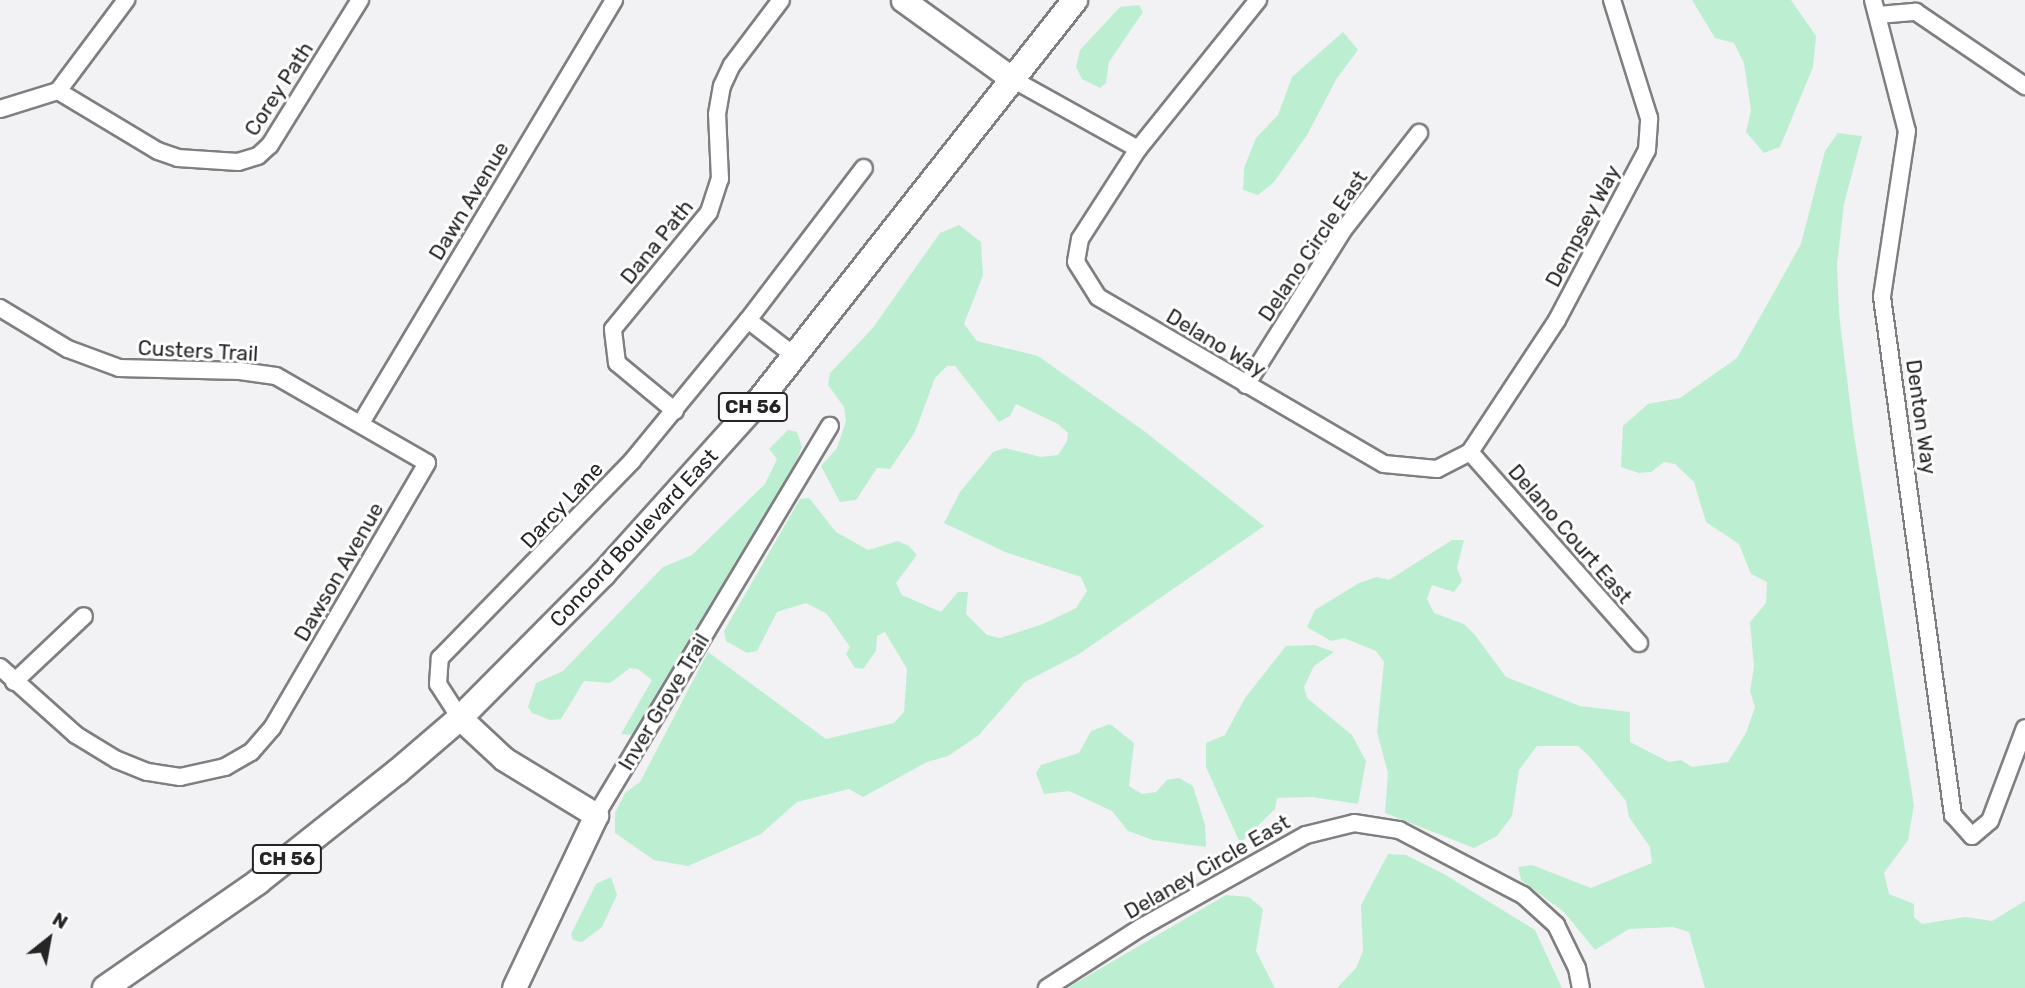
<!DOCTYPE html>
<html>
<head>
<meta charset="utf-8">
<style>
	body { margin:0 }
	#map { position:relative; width:2025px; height:988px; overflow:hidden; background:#f2f1f4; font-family:Rubik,sans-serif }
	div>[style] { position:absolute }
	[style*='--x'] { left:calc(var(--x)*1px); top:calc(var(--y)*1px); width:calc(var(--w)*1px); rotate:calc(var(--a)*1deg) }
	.green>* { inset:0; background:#bcefd2 }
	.roads { filter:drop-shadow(2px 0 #7f7e81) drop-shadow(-2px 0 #7f7e81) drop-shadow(0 2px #7f7e81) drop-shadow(0 -2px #7f7e81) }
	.street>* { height:16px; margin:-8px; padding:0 8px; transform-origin:8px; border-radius:8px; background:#fff }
	.secondary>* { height:23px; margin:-11.5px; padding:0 11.5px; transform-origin:11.5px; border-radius:11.5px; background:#fff }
	.primary>* { height:24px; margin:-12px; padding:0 12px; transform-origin:12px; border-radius:12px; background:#fff }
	span { translate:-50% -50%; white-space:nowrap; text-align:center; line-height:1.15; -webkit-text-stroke:6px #fff; paint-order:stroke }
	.shield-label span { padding:2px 5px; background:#fff; border:2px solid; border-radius:5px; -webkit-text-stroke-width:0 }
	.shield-label { font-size:19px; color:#252526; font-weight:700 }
	.street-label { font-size:21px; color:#252526 }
	.north { position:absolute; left:14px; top:904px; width:70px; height:70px; -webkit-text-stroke:5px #fff; paint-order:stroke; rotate:31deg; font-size:19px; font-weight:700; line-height:28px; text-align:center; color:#252526 }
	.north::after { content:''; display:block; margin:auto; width:24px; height:32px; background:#252526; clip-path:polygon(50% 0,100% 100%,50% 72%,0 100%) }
</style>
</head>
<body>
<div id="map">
	<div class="green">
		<div style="clip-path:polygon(1692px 0,1791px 0,1816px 36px,1813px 67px,1780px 147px,1764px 153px,1746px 132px,1751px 110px,1744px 63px,1734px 43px,1715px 38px)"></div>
		<div style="clip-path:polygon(1139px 5px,1143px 12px,1109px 62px,1106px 83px,1100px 88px,1082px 79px,1076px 67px,1080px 50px,1120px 7px)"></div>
		<div style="clip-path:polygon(1343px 32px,1358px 50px,1337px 78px,1307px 135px,1274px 182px,1258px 195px,1243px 190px,1244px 168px,1256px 138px,1278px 115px,1292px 77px)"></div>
		<div style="clip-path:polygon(1838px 133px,1862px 136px,1844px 204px,1837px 264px,1839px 314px,1854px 435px,1914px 805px,1908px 840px,1884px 873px,1889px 894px,1914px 904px,1914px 917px,1922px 924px,1965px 917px,1992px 921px,2025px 901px,2025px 988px,1705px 988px,1689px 932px,1673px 927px,1629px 929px,1595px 950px,1564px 912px,1521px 880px,1518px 867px,1532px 865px,1591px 888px,1652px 863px,1650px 847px,1629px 817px,1626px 801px,1590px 757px,1578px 746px,1537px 746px,1519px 770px,1512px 816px,1497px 836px,1474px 848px,1385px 813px,1388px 773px,1377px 732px,1384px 662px,1376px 651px,1344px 638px,1331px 641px,1307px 627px,1315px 610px,1359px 583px,1377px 577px,1389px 580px,1452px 540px,1464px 540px,1457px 568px,1462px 581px,1454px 592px,1432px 585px,1427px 599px,1434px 613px,1464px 624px,1475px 635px,1506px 677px,1580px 706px,1630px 712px,1630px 742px,1669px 762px,1681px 760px,1692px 767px,1728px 762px,1746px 733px,1755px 707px,1750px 691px,1754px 667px,1750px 622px,1766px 603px,1767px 582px,1751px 574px,1739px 544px,1706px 522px,1694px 482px,1675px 464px,1664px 462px,1651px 472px,1639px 473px,1621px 467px,1623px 426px,1648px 404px,1680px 398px,1737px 358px,1801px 244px,1825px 151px)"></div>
		<div style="clip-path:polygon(959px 225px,981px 242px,983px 275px,964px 324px,977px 341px,1038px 356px,1144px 431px,1264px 526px,1079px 654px,1025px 682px,979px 735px,948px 756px,927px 762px,863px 797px,849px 789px,797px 802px,761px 834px,688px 866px,654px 860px,615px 833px,615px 813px,625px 793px,640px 782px,708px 652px,826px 739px,894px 723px,904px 712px,907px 669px,885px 632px,877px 636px,876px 651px,863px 669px,855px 668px,846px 654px,850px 647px,827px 614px,806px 603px,777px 612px,757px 651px,747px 653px,726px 641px,724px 631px,800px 499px,809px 498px,836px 532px,868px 550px,898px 541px,909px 546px,917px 555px,896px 583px,902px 595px,941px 612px,958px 592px,968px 592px,966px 614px,987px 635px,1000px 638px,1043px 624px,1076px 608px,1087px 591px,1081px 577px,1005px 552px,944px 523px,960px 492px,993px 452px,1005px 448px,1041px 457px,1058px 455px,1067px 441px,1068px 433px,1058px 424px,1016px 404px,1010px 416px,999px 422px,955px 366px,947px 366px,935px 378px,915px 432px,890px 469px,877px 468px,856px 500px,840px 502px,821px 466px,837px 448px,846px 421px,844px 407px,828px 385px,830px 373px,872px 329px,940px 233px)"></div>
		<div style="clip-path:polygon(788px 430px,797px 432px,802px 447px,788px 480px,634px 735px,621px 734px,652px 680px,638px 669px,630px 668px,610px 683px,584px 681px,561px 719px,550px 720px,532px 713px,528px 707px,536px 683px,563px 671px,663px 567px,692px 555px,765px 484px,777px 459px,769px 449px)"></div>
		<div style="clip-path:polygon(1286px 646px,1315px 645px,1334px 652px,1314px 666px,1304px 687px,1307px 698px,1352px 735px,1366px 761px,1358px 804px,1312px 797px,1277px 798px,1275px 809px,1240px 843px,1206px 767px,1206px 743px,1225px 735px,1245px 698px)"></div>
		<div style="clip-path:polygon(1110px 724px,1134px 743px,1129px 786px,1142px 794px,1156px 792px,1167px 780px,1179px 778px,1193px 786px,1205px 825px,1206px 847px,1153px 840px,1128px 831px,1112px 811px,1069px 791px,1044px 794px,1036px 773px,1041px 765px,1079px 753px,1091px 731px)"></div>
		<div style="clip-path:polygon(1388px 854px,1406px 855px,1444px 874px,1535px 930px,1562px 988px,1337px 988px,1356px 968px,1363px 951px,1361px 905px)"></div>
		<div style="clip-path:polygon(611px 877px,617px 895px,602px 927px,582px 942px,573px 940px,571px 934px,596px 884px)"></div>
		<div style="clip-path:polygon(1226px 895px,1249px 897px,1263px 909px,1256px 951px,1275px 988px,1067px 988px)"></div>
	</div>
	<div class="roads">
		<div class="street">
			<div style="--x:1258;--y:0;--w:191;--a:128.8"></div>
			<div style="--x:1138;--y:149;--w:107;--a:122.8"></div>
			<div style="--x:1080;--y:239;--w:23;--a:100"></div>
			<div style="--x:1076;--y:262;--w:41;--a:57.8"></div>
			<div style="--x:1098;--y:297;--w:331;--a:30.3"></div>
			<div style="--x:1384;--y:464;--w:53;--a:5.4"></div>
			<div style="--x:1437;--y:469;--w:37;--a:-27"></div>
			<div style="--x:1873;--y:0;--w:135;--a:75.5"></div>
			<div style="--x:1907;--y:131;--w:168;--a:98.6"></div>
			<div style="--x:1882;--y:297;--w:523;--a:82.2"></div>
			<div style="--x:1953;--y:815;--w:28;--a:48"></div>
			<div style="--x:1972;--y:836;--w:23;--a:-40"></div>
			<div style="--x:1990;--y:821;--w:99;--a:-69.4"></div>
			<div style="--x:1878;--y:15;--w:38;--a:-5"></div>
			<div style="--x:1916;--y:12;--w:132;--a:34.2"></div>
			<div style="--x:1014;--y:80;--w:142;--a:29.1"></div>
			<div style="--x:58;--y:91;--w:117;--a:31"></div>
			<div style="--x:158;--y:151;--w:21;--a:19"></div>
			<div style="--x:178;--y:158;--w:60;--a:3.8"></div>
			<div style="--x:238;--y:162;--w:21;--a:-17"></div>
			<div style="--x:258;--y:156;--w:16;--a:-43"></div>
			<div style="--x:270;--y:145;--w:171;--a:-58.2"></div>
			<div style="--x:0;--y:109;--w:61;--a:-17.2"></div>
			<div style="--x:58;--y:91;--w:114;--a:-53.2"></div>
			<div style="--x:0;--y:308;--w:79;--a:31.1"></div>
			<div style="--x:68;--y:349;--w:54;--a:20.4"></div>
			<div style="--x:119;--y:368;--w:121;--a:1.4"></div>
			<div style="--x:240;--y:371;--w:36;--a:8"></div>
			<div style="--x:276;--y:376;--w:174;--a:29.9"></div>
			<div style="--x:427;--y:463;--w:307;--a:120.3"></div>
			<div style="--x:272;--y:728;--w:32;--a:131"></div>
			<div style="--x:251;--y:752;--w:30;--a:150"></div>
			<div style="--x:225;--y:767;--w:46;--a:167.5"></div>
			<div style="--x:180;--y:777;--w:33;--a:-171"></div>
			<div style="--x:147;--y:772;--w:32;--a:-158"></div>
			<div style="--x:117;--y:760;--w:48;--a:-148.6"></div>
			<div style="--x:76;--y:735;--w:102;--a:-138.2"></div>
			<div style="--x:748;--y:320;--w:59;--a:37.5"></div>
			<div style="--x:1246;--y:385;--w:184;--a:-57.9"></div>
			<div style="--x:1344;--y:229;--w:122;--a:-52"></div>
			<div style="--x:675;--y:411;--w:75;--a:-140.4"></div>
			<div style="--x:617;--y:363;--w:34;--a:-97"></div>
			<div style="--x:613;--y:329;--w:151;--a:-50.6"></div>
			<div style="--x:709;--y:212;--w:35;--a:-72"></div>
			<div style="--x:720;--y:179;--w:65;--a:-92.6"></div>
			<div style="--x:717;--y:114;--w:28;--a:-80"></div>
			<div style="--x:722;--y:86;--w:23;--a:-65"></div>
			<div style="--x:732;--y:65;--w:81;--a:-53"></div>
			<div style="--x:361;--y:423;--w:493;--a:-59.1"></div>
			<div style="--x:1470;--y:452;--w:158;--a:-56.6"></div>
			<div style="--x:1557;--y:320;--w:192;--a:-62.1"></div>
			<div style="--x:1647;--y:150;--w:32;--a:-86"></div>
			<div style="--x:1649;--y:118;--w:124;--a:-107.4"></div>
			<div style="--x:1470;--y:452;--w:255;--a:48.5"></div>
			<div style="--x:14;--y:682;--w:96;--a:-43.3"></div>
			<div style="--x:460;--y:718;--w:40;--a:-122.9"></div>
			<div style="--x:438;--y:684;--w:26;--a:-86"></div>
			<div style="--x:440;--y:658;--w:275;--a:-45.7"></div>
			<div style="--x:632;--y:461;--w:183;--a:-50.6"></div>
			<div style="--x:748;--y:320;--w:191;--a:-52.7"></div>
			<div style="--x:596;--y:815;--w:454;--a:-59"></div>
			<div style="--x:1047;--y:988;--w:111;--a:-32.8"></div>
			<div style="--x:1140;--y:928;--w:190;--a:-29.3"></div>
			<div style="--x:1306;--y:835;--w:49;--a:-14"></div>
			<div style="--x:1354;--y:823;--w:46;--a:8.8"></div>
			<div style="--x:1399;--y:830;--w:140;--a:27.7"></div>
			<div style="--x:1523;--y:895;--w:45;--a:42.3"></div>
			<div style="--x:1556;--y:925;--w:48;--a:64"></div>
			<div style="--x:1577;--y:968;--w:20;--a:79"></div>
		</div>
		<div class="secondary">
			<div style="--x:903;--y:0;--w:137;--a:35.8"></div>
			<div style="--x:460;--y:718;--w:60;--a:43"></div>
			<div style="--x:504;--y:759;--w:108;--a:31.3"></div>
			<div style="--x:596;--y:815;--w:191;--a:115.4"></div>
		</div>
		<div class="primary">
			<div style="--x:105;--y:988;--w:186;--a:-34.7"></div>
			<div style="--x:258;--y:882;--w:177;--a:-38.4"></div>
			<div style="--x:397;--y:772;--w:83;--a:-40.6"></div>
			<div style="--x:460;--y:718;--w:203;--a:-45.2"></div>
			<div style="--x:603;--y:574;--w:232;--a:-48"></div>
			<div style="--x:758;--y:402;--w:512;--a:-51.74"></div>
		</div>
	</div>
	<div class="shield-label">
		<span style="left:753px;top:407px">CH 56</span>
		<span style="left:287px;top:859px">CH 56</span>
	</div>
	<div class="street-label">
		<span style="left:279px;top:89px;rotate:-57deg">Corey Path</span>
		<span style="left:469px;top:201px;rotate:-59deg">Dawn Avenue</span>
		<span style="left:1583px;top:226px;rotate:-62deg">Dempsey Way</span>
		<span style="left:657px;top:242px;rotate:-51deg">Dana Path</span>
		<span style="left:1313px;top:246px;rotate:-56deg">Delano Circle East</span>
		<span style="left:1216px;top:343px;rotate:31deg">Delano Way</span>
		<span style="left:198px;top:351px;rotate:3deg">Custers Trail</span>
		<span style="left:1921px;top:417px;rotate:82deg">Denton Way</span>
		<span style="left:562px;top:505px;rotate:-47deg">Darcy Lane</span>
		<span style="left:1570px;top:534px;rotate:49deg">Delano Court East</span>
		<span style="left:634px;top:538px;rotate:-47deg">Concord Boulevard East</span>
		<span style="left:339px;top:572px;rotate:-60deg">Dawson Avenue</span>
		<span style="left:664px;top:702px;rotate:-59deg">Inver Grove Trail</span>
		<span style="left:1207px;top:867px;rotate:-30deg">Delaney Circle East</span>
	</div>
	<div class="north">N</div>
</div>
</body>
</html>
